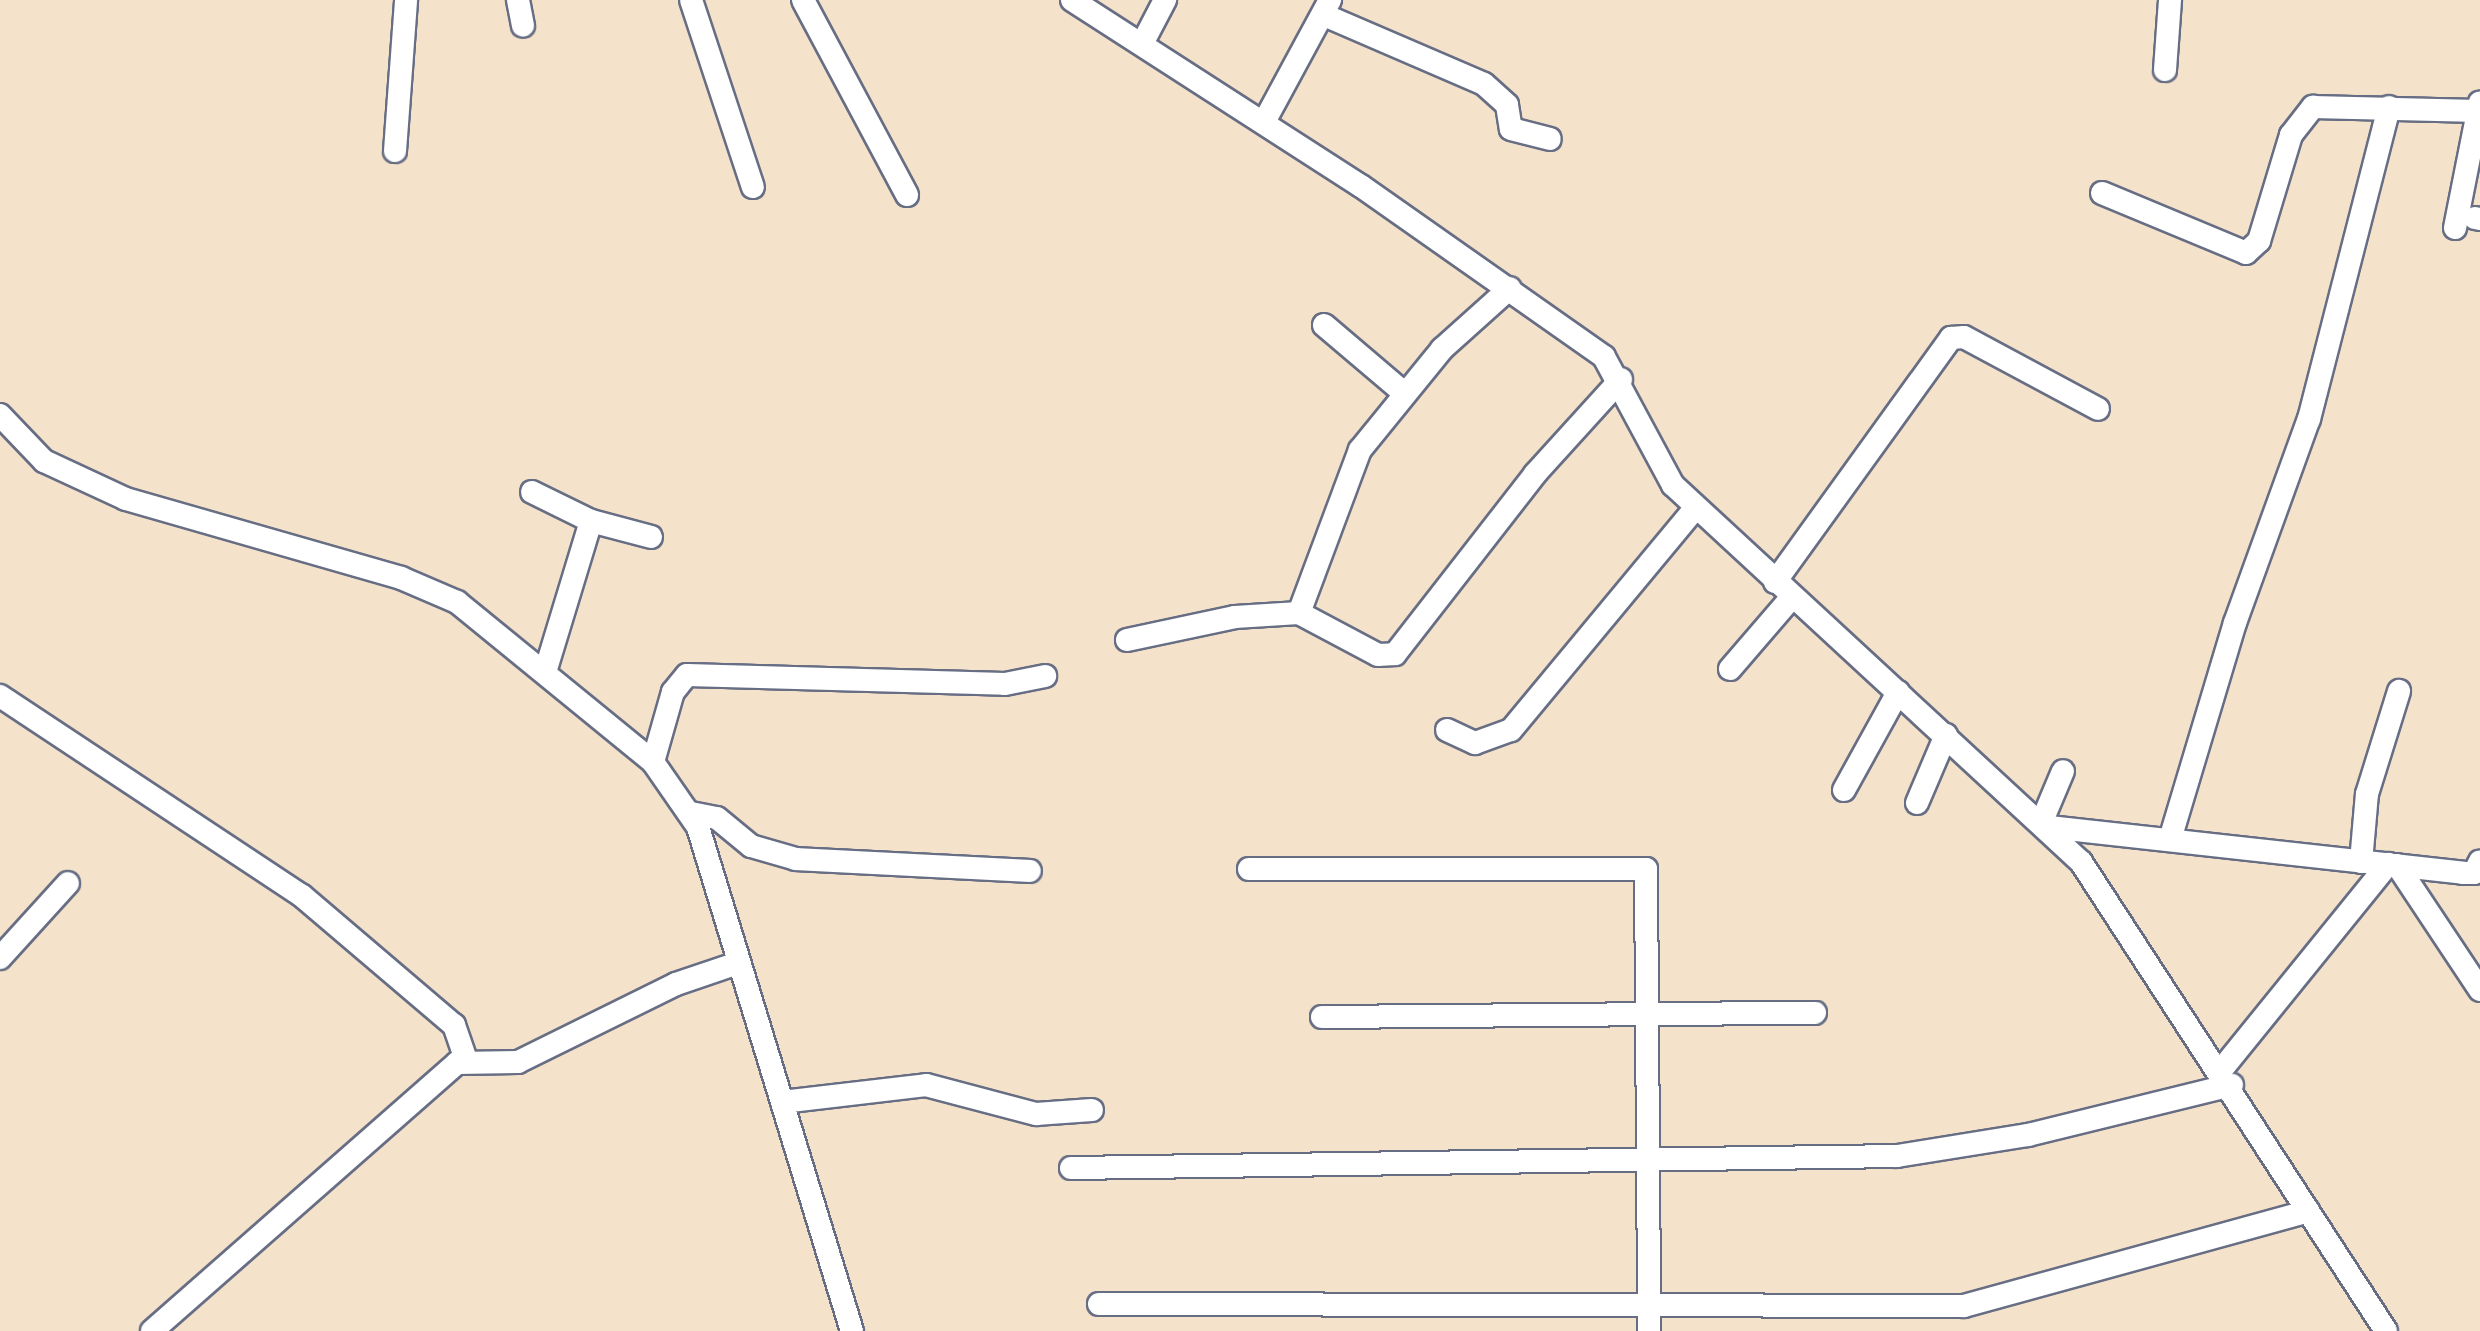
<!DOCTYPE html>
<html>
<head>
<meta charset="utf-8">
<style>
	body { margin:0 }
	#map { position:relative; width:2480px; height:1331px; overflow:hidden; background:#f5e2cb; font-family:"Libre Bodoni",serif }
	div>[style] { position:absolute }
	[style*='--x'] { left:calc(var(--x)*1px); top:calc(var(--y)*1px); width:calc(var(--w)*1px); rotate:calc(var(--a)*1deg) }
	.roads { filter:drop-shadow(2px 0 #676e84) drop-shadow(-2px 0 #676e84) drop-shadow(0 2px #676e84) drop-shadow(0 -2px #676e84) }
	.minor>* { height:22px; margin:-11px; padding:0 11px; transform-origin:11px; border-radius:11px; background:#fff }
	span { translate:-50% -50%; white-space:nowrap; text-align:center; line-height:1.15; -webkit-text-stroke:7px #f6f6f2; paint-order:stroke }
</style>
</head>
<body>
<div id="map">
	<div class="roads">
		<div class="minor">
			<div style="--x:518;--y:0;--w:26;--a:79"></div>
			<div style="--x:691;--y:0;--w:197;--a:71.7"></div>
			<div style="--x:803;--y:0;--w:221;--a:61.9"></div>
			<div style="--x:1072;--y:0;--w:344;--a:32.8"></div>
			<div style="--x:1361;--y:186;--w:297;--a:35.1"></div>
			<div style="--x:1604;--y:357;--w:145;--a:61.7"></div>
			<div style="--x:1673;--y:485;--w:556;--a:42.74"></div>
			<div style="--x:2081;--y:862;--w:559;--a:56.96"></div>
			<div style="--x:1324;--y:15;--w:174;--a:23.3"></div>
			<div style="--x:1484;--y:84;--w:31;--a:42"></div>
			<div style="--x:1507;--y:105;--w:24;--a:81"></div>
			<div style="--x:1511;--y:129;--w:40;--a:14.4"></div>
			<div style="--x:1142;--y:44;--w:50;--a:-62.4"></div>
			<div style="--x:2165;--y:70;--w:70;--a:-85.9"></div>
			<div style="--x:1264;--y:122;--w:139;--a:-61.6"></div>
			<div style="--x:395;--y:151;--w:151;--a:-85.8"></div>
			<div style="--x:2102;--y:193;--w:156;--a:22.6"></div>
			<div style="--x:2246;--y:253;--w:18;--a:-43"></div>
			<div style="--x:2259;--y:241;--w:111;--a:-73.2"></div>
			<div style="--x:2291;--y:135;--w:36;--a:-52"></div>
			<div style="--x:2313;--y:107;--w:165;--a:1.4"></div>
			<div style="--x:2475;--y:218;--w:5;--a:11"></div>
			<div style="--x:2455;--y:228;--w:128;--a:-78.8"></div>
			<div style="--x:1324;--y:325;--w:104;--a:40.3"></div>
			<div style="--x:0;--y:415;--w:64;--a:46.3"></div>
			<div style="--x:44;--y:461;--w:90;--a:24.9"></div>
			<div style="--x:126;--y:499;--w:286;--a:16"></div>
			<div style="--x:401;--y:578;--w:61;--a:23.2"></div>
			<div style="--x:457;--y:602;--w:253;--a:39.2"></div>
			<div style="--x:653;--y:762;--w:79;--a:55.3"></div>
			<div style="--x:698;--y:827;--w:527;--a:73.01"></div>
			<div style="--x:532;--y:492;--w:66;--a:26.2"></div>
			<div style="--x:591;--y:521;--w:158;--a:106.9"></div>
			<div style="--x:591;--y:521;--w:62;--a:14.9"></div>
			<div style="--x:1775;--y:582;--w:301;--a:-54.2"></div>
			<div style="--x:1951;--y:338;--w:13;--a:-4"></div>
			<div style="--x:1964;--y:337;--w:152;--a:28.2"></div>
			<div style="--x:1299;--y:613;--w:174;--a:-69.5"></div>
			<div style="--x:1360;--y:450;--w:130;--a:-50.9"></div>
			<div style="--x:1442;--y:349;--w:91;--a:-41.9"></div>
			<div style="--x:1127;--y:640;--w:110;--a:-12"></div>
			<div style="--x:1235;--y:617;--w:64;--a:-3.6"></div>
			<div style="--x:1299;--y:613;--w:89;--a:28"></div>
			<div style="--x:1378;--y:655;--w:17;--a:-3"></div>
			<div style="--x:1395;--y:654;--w:228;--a:-52.1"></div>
			<div style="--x:1535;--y:474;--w:128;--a:-47.8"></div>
			<div style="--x:1730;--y:669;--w:95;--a:-49.3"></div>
			<div style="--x:0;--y:696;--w:361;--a:33.5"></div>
			<div style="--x:301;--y:895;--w:201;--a:40.4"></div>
			<div style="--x:454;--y:1025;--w:39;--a:71"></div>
			<div style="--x:1447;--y:730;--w:31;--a:25"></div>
			<div style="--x:1475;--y:743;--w:38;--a:-20"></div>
			<div style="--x:1511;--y:730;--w:288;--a:-50.3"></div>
			<div style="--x:653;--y:762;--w:73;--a:-74.1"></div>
			<div style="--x:673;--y:692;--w:22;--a:-51"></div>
			<div style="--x:687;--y:675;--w:318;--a:1.6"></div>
			<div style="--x:1005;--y:684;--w:41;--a:-11.3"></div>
			<div style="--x:1844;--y:790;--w:112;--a:-61.1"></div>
			<div style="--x:1917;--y:803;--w:74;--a:-66.9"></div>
			<div style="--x:691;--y:813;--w:26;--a:11"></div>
			<div style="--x:717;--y:818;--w:44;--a:39.5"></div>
			<div style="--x:751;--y:846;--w:47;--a:16.1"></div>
			<div style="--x:796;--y:859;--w:234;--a:2.9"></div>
			<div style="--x:2042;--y:821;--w:54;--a:-67.2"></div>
			<div style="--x:2049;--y:827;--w:417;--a:6.3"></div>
			<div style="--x:2463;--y:873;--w:11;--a:0"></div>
			<div style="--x:2474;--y:873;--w:13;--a:-63"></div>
			<div style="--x:2171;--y:836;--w:222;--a:-73.3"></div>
			<div style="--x:2235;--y:623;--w:217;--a:-70.1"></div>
			<div style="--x:2309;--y:419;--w:322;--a:-75.6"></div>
			<div style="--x:2361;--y:862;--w:68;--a:-85"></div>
			<div style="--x:2367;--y:794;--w:108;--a:-72.7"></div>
			<div style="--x:2397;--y:865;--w:150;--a:56.4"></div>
			<div style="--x:1249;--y:869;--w:397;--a:0"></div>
			<div style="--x:1646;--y:869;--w:462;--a:89.6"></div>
			<div style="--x:0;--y:958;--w:101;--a:-47.8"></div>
			<div style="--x:1322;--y:1017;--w:493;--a:-0.5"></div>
			<div style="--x:2222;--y:1069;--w:264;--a:-51"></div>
			<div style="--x:782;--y:1102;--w:145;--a:-6.7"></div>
			<div style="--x:926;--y:1085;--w:114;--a:14.8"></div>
			<div style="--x:1036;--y:1114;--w:56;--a:-4.1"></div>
			<div style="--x:1071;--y:1168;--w:826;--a:-0.83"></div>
			<div style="--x:1897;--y:1156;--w:133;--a:-9.1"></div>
			<div style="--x:2028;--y:1135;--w:210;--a:-13.8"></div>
			<div style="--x:1099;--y:1304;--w:865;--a:0.13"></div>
			<div style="--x:1964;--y:1306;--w:357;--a:-15.4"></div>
			<div style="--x:152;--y:1331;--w:406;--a:-41.3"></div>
			<div style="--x:457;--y:1063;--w:61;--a:-0.9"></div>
			<div style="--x:518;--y:1062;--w:176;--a:-26.3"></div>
			<div style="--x:676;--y:984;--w:65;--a:-18.7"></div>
		</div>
	</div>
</div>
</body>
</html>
